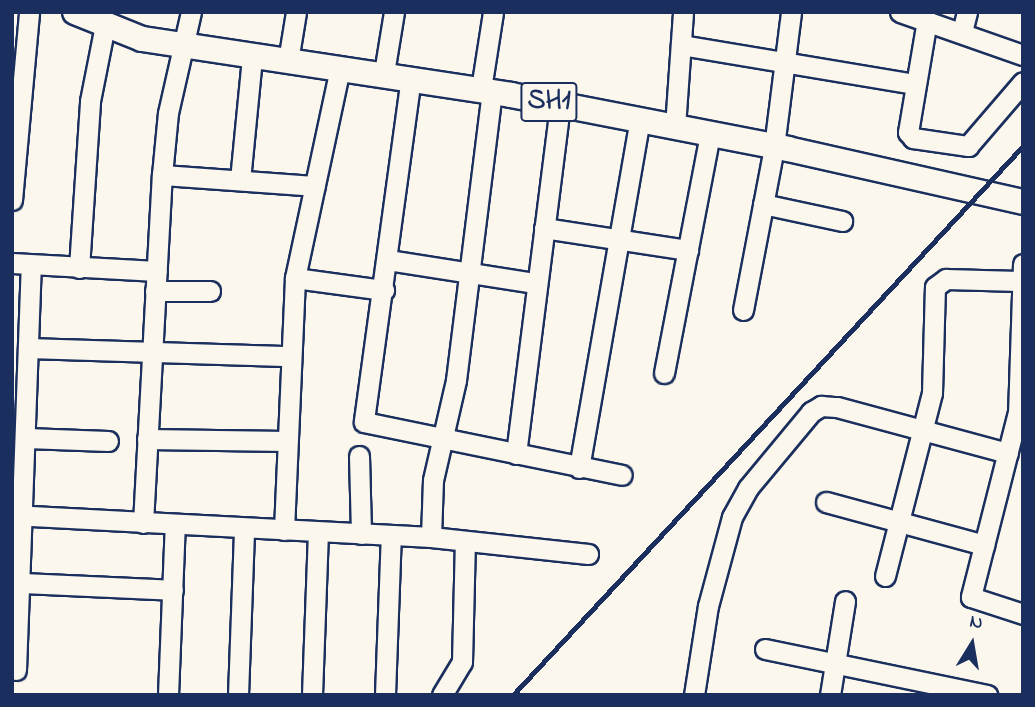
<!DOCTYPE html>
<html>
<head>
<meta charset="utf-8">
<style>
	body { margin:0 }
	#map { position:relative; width:1035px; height:707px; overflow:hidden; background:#fbf7ec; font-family:"Indie Flower",sans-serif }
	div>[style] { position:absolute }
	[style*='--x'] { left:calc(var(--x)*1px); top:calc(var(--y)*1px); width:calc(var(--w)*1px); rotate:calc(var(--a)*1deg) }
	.roads { filter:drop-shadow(2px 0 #1b2f5e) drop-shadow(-2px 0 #1b2f5e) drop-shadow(0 2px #1b2f5e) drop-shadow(0 -2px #1b2f5e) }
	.minor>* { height:19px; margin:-9.5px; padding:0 9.5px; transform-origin:9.5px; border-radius:9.5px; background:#fbf7ec }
	.major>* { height:24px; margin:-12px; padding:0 12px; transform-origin:12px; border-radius:12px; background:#fbf7ec }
	.rail>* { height:4.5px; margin:-2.25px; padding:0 2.25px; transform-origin:2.25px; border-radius:2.25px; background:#1b2f5e }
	span { translate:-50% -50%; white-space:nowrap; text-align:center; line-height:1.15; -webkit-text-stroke:5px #fbf7ec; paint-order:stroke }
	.shield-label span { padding:2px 5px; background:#fbf7ec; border:2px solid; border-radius:5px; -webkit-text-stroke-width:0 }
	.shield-label { font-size:28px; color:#1b2f5e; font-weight:700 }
	.frame { position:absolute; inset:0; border:14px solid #1b2f5e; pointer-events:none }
	.north { position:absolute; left:937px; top:609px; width:70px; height:70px; -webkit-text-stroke:5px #fbf7ec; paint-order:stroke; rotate:11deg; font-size:19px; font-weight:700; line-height:28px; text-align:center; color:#1b2f5e }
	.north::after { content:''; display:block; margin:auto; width:24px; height:32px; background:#1b2f5e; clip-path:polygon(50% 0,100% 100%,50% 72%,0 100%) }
</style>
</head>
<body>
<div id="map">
	<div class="roads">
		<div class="minor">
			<div style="--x:900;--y:12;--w:130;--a:19.3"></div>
			<div style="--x:927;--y:20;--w:114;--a:99.6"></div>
			<div style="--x:908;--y:132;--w:8;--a:50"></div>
			<div style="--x:913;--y:138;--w:56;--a:8.3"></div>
			<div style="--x:968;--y:146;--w:84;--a:-49.3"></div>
			<div style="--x:962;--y:32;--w:21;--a:-76"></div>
			<div style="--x:681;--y:45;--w:237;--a:9.5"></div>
			<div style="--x:288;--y:61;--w:50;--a:-80.7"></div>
			<div style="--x:384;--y:73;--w:62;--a:-80.7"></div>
			<div style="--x:411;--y:77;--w:348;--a:97.8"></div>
			<div style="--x:364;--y:422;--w:263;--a:11.6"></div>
			<div style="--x:481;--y:89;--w:78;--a:-81.1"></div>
			<div style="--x:675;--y:127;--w:115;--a:-86"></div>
			<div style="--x:162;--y:175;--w:153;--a:4.1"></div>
			<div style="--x:240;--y:180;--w:124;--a:-84.4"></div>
			<div style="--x:12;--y:200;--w:189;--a:-84.8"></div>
			<div style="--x:763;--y:204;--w:81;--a:12.1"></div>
			<div style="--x:544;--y:228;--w:146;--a:8.7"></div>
			<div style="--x:388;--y:260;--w:149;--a:8.9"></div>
			<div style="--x:12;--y:263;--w:145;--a:3.2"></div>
			<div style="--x:1023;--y:264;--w:148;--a:91.9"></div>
			<div style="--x:1018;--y:412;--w:191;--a:104.3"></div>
			<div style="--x:971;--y:597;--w:55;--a:18.1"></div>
			<div style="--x:79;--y:268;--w:167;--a:-86.2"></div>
			<div style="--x:90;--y:101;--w:77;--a:-78.8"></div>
			<div style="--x:295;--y:278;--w:90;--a:7.7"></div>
			<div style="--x:155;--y:291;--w:55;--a:0"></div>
			<div style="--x:743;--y:310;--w:166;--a:-79.2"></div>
			<div style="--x:774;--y:147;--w:136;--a:-82.8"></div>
			<div style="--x:29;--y:348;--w:261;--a:1.8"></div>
			<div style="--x:664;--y:373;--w:242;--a:-79.1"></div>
			<div style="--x:26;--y:438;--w:82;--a:2.1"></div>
			<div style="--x:147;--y:439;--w:140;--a:0.8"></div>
			<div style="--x:516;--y:454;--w:353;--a:-82.8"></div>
			<div style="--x:359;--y:456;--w:78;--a:88.5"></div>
			<div style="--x:579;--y:468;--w:353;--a:-80.1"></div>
			<div style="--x:826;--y:502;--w:164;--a:15.2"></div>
			<div style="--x:12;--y:515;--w:420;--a:3"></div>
			<div style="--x:431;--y:537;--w:158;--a:6.2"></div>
			<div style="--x:143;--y:523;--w:349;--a:-86.9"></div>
			<div style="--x:162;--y:175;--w:62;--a:-84.5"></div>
			<div style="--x:168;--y:113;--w:104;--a:-77.2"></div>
			<div style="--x:284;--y:530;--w:252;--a:-87.5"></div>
			<div style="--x:295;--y:278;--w:215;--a:-77.9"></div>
			<div style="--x:431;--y:537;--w:57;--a:-88"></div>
			<div style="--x:433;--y:480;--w:103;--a:-77"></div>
			<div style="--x:456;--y:380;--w:291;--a:-82.9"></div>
			<div style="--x:885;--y:576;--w:189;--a:-75.6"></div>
			<div style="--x:932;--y:393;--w:106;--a:-88.4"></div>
			<div style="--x:935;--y:287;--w:14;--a:-36"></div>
			<div style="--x:946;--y:279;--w:73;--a:1.6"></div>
			<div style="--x:21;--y:583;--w:152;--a:2.6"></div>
			<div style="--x:765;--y:649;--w:227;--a:11.7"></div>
			<div style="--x:16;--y:670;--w:405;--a:-87.9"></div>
			<div style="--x:168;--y:695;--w:171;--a:-87.7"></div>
			<div style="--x:238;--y:695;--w:167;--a:-87.9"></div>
			<div style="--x:312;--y:695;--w:163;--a:-87.9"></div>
			<div style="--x:385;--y:695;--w:160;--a:-87.9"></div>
			<div style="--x:442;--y:695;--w:39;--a:-59"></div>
			<div style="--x:462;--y:662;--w:121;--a:-88.6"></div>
			<div style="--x:694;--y:695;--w:90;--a:-81.1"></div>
			<div style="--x:708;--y:606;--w:92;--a:-74.9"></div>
			<div style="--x:732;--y:517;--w:33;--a:-61"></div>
			<div style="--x:748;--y:488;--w:99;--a:-50.3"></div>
			<div style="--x:811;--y:412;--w:12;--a:-31"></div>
			<div style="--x:821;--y:406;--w:16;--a:4"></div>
			<div style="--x:837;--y:407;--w:177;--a:15.1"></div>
			<div style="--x:830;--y:695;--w:95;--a:-80.9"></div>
		</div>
		<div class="major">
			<div style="--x:75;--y:12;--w:72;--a:21.9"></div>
			<div style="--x:142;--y:39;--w:373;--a:8.6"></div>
			<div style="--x:511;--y:95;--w:282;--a:11"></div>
			<div style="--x:788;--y:149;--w:241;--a:12.7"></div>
		</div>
	</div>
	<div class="rail">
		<div style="--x:513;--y:695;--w:749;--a:-47.11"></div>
	</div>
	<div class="shield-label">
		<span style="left:549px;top:102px">SH1</span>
	</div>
	<div class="frame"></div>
	<div class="north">N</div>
</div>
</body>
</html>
